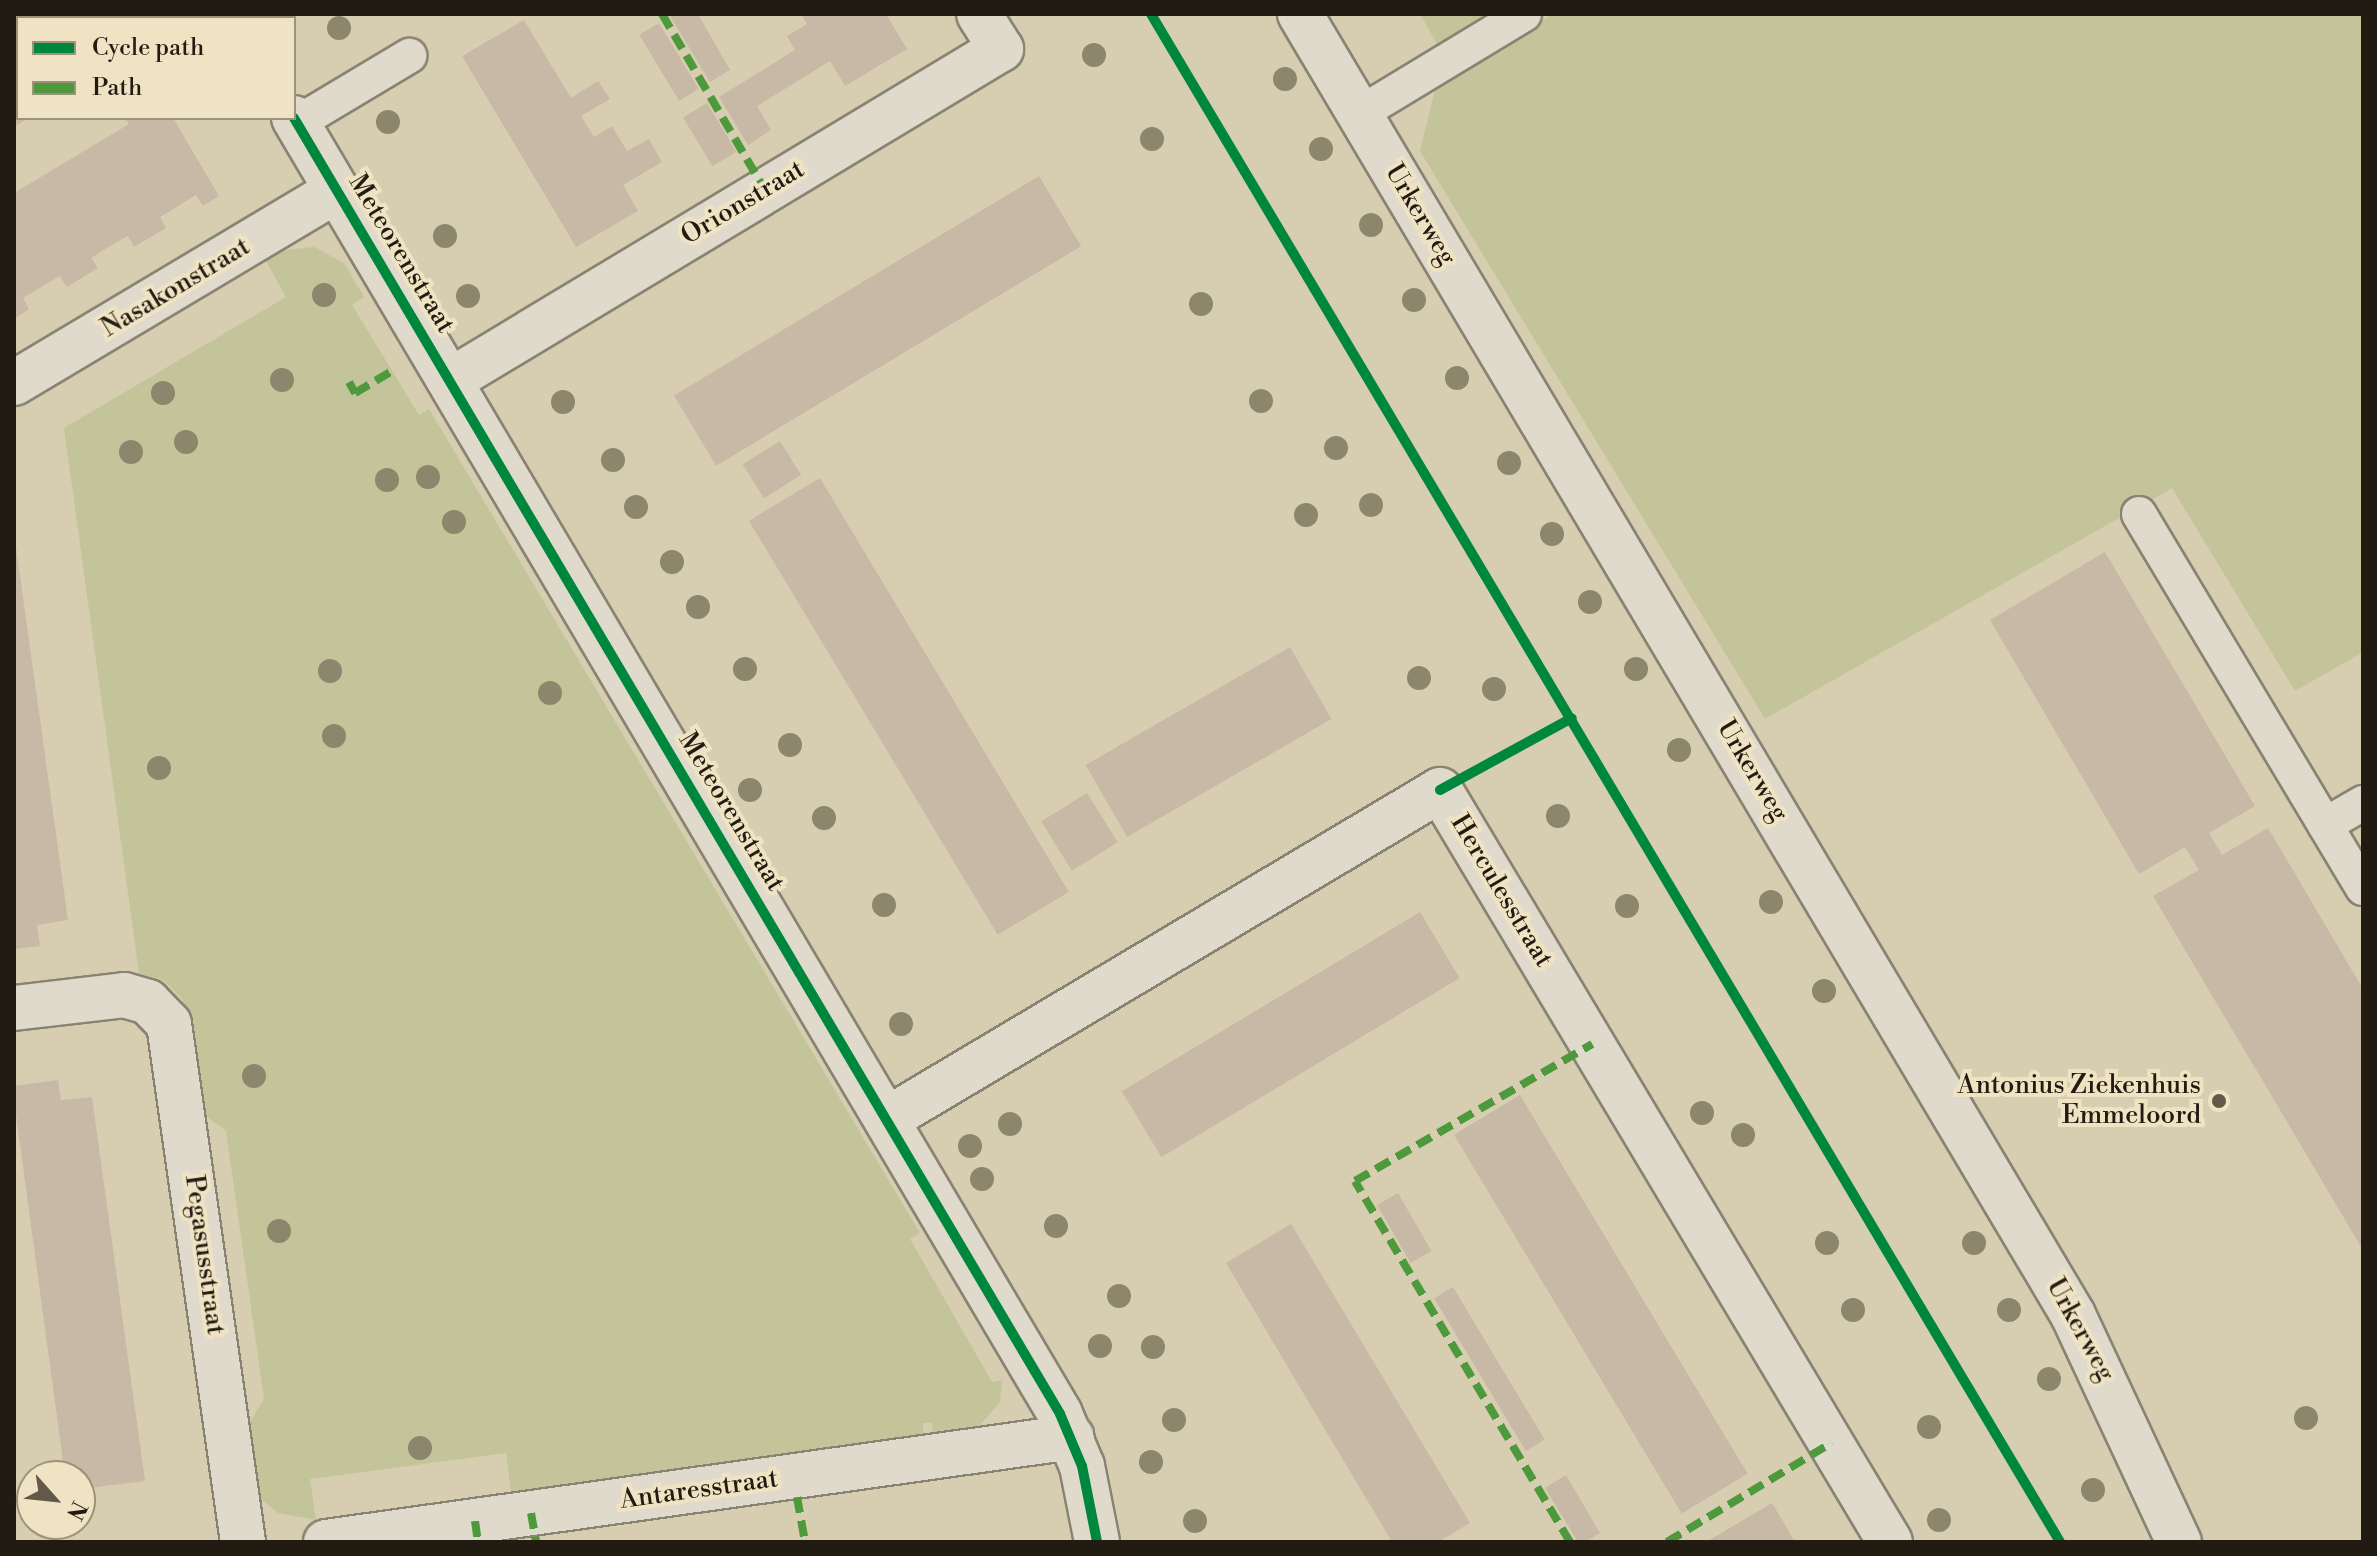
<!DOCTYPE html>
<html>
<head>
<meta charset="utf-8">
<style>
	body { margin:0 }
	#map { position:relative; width:2377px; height:1556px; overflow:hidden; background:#d7cdb1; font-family:"Libre Bodoni",serif }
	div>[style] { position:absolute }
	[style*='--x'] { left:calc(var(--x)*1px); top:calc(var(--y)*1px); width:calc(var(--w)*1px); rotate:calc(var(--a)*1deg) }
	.green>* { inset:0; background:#c3c499 }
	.building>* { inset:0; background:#c8b9a7; transform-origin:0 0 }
	.roads { filter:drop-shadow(2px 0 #898372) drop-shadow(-2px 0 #898372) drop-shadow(0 2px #898372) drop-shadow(0 -2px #898372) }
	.service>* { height:34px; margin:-17px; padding:0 17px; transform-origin:17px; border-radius:17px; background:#e0dacc }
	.minor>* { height:44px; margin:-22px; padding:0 22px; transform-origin:22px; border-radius:22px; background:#e0dacc }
	.secondary>* { height:44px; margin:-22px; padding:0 22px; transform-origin:22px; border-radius:22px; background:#e0dacc }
	.quiet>* { height:8px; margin-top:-4px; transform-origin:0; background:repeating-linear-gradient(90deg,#4d993c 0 16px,transparent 0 24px) }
	.cycleway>* { height:10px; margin:-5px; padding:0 5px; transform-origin:5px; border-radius:5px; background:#00873e }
	.trees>* { width:24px; height:24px; margin:-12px; border-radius:50%; background:#8c866c }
	.dots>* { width:22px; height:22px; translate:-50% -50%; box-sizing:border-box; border:4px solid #efe3c3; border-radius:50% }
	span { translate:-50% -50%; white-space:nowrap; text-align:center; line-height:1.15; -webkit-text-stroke:8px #efe3c3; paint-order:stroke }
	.street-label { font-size:26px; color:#221b11 }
	.poi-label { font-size:26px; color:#221b11 }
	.right { translate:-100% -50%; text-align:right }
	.frame { position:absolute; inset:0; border:16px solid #221b11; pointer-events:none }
	.legend { position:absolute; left:16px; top:16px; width:280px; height:104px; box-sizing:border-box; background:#efe3c3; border:2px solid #9d937c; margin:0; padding:10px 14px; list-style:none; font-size:24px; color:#221b11 }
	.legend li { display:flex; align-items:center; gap:16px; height:40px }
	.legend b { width:40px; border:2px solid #9d937c }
	.north { position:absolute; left:16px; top:1460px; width:80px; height:80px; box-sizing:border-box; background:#efe3c3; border:2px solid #9d937c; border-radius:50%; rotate:117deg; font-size:22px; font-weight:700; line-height:32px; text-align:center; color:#221b11 }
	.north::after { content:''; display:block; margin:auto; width:28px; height:36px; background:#615949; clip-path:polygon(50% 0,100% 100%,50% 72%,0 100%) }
</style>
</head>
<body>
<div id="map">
	<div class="green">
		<div style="clip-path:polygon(1420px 14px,1500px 14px,1441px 51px)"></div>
		<div style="clip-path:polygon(1552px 14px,2363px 14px,2363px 652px,2295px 691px,2172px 488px,1765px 719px,1420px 151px,1435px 90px)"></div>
		<div style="clip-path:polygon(314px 247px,344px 263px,364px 297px,352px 305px,419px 415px,429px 409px,920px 1233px,910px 1239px,992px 1382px,1002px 1380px,1000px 1402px,979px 1426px,933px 1435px,932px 1423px,923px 1423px,923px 1436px,511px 1492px,506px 1453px,310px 1479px,316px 1520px,278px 1513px,257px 1496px,245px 1430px,264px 1399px,226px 1131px,201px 1112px,183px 1000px,164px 981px,139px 973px,64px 428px,286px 297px,266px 261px,285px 250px)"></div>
	</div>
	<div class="building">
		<div style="clip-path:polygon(14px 14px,125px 14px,127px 18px,18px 18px,18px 45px)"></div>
		<div style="clip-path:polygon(698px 14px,730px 70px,710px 82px,670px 16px)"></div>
		<div style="clip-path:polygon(801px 14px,886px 14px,907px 49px,845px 86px,830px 61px,757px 106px,771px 130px,748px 145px,719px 97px,795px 50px,787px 36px,807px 24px)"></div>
		<div style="clip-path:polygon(524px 20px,571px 98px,598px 81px,610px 99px,581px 116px,594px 137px,612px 126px,627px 151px,649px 139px,662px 162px,623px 185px,638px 211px,576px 247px,462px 56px)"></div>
		<div style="left:659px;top:23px;width:77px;height:23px;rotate:59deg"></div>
		<div style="clip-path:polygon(18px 60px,18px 84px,14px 86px,14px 62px)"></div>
		<div style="clip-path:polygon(18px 100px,18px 118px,29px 118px,14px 127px)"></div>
		<div style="left:707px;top:103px;width:57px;height:28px;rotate:59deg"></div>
		<div style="clip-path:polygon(125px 118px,173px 118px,219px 196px,203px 206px,196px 195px,160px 217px,166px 228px,134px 247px,128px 236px,110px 246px,91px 258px,98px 268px,67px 287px,60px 276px,23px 298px,29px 309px,14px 319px,14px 193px,129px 124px)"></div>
		<div style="left:1039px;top:176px;width:82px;height:426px;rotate:59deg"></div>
		<div style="left:780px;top:441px;width:40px;height:44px;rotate:58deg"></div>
		<div style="left:820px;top:478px;width:483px;height:83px;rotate:59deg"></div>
		<div style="clip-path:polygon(14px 533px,68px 920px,37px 925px,40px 946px,14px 949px)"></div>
		<div style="clip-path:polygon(2105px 552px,2255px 806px,2209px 833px,2222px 855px,2268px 828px,2363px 989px,2363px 1250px,2153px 896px,2199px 870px,2185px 847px,2139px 874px,1990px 620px)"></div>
		<div style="left:1290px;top:647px;width:83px;height:236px;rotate:60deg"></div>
		<div style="left:1087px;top:793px;width:58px;height:54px;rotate:58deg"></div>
		<div style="left:1420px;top:912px;width:77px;height:348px;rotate:59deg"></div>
		<div style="clip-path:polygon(58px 1080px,61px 1100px,92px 1097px,145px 1481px,80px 1489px,80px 1476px,65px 1476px,14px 1100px,14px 1086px)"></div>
		<div style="left:1520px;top:1095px;width:442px;height:77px;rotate:59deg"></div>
		<div style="left:1398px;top:1193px;width:67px;height:24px;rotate:60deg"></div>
		<div style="clip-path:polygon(1291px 1224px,1470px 1523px,1438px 1542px,1392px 1542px,1226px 1263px)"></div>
		<div style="left:1453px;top:1287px;width:178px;height:22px;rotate:59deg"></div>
		<div style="clip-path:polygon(1566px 1475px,1600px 1533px,1585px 1542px,1578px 1542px,1545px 1488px)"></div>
		<div style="clip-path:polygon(1772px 1503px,1795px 1542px,1706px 1542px)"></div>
	</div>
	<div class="roads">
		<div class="service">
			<div style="--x:1359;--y:114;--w:193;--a:-31.2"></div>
			<div style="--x:297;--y:123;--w:131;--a:-30.9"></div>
			<div style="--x:2139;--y:514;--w:436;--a:59.1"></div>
			<div style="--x:2325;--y:825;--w:44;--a:-30.1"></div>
		</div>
		<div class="minor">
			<div style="--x:233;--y:14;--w:4;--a:63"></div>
			<div style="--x:294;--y:118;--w:1505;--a:59.41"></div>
			<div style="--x:1060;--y:1414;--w:56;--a:67.1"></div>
			<div style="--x:1082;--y:1466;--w:77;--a:78.8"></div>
			<div style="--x:451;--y:380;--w:642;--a:-31.04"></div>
			<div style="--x:1001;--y:49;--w:41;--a:-122.2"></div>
			<div style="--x:14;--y:383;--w:375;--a:-30.8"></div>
			<div style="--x:14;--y:1008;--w:111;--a:-6.7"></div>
			<div style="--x:124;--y:995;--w:25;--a:16"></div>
			<div style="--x:148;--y:1002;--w:30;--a:46"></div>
			<div style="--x:169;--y:1024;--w:523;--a:81.87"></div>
			<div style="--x:889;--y:1118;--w:641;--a:-30.76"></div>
			<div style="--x:1440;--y:790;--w:876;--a:59.1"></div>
			<div style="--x:326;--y:1542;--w:753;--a:-8.01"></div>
		</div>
		<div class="secondary">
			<div style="--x:1300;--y:14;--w:1513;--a:59.28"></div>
			<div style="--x:2073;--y:1315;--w:251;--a:65"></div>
		</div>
	</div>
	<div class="quiet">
		<div style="--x:662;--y:14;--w:204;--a:59.7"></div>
		<div style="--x:133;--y:18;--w:8;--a:-30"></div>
		<div style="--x:14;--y:89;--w:4;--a:-27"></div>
		<div style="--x:349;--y:382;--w:13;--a:61"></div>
		<div style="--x:355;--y:393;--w:43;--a:-30.7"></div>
		<div style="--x:797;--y:1497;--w:46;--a:79.9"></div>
		<div style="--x:531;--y:1513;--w:29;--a:80"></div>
		<div style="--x:475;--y:1521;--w:21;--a:82"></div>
		<div style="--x:1570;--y:1542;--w:420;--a:-120.8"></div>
		<div style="--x:1355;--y:1181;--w:274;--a:-30"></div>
		<div style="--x:1667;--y:1542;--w:192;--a:-31.1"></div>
	</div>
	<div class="cycleway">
		<div style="--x:1151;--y:14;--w:1778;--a:59.25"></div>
		<div style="--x:294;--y:118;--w:1505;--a:59.41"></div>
		<div style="--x:1060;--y:1414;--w:56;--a:67.1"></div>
		<div style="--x:1082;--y:1466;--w:77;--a:78.8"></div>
		<div style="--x:1440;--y:790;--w:150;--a:-28.6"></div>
	</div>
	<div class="trees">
		<div style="left:339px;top:28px"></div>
		<div style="left:1094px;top:55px"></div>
		<div style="left:1285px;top:79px"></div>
		<div style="left:388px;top:122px"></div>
		<div style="left:1152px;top:139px"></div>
		<div style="left:1321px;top:149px"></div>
		<div style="left:1371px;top:225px"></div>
		<div style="left:445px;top:236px"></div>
		<div style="left:324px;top:295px"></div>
		<div style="left:468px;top:296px"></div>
		<div style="left:1414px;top:300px"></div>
		<div style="left:1201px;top:304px"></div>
		<div style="left:1457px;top:378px"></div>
		<div style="left:282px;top:380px"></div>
		<div style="left:163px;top:393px"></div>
		<div style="left:1261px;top:401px"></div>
		<div style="left:563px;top:402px"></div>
		<div style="left:186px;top:442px"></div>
		<div style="left:1336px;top:448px"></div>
		<div style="left:131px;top:452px"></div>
		<div style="left:613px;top:460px"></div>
		<div style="left:1509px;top:463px"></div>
		<div style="left:428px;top:477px"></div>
		<div style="left:387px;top:480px"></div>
		<div style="left:1371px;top:505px"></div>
		<div style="left:636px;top:507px"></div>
		<div style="left:1306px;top:515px"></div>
		<div style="left:454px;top:522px"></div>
		<div style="left:1552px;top:534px"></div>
		<div style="left:672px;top:562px"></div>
		<div style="left:1590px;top:602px"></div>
		<div style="left:698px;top:607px"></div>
		<div style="left:745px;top:669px"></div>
		<div style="left:1636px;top:669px"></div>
		<div style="left:330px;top:671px"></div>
		<div style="left:1419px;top:678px"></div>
		<div style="left:1494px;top:689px"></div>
		<div style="left:550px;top:693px"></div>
		<div style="left:334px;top:736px"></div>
		<div style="left:790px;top:745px"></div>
		<div style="left:1679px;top:750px"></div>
		<div style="left:159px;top:768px"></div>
		<div style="left:750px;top:790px"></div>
		<div style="left:1558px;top:816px"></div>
		<div style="left:824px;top:818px"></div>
		<div style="left:1771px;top:902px"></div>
		<div style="left:884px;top:905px"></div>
		<div style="left:1627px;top:906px"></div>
		<div style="left:1824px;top:991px"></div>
		<div style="left:901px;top:1024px"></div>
		<div style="left:254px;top:1076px"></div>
		<div style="left:1702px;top:1113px"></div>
		<div style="left:1010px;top:1124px"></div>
		<div style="left:1743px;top:1135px"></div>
		<div style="left:970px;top:1146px"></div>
		<div style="left:982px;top:1179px"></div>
		<div style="left:1056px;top:1226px"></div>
		<div style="left:279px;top:1231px"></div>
		<div style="left:1827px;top:1243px"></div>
		<div style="left:1974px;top:1243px"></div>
		<div style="left:1119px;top:1296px"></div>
		<div style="left:1853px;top:1310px"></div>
		<div style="left:2009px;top:1310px"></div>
		<div style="left:1100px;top:1346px"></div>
		<div style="left:1153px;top:1347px"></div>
		<div style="left:2049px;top:1379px"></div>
		<div style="left:2306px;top:1418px"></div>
		<div style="left:1174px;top:1420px"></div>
		<div style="left:1929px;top:1427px"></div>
		<div style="left:420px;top:1448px"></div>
		<div style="left:1151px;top:1462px"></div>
		<div style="left:2093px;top:1490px"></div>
		<div style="left:1939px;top:1520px"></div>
		<div style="left:1195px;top:1521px"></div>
	</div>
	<div class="dots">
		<div style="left:2219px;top:1101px;background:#615949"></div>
	</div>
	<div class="street-label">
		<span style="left:743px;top:203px;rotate:-31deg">Orionstraat</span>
		<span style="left:1420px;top:215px;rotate:59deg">Urkerweg</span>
		<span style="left:401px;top:254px;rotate:59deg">Meteorenstraat</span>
		<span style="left:176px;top:288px;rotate:-31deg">Nasakonstraat</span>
		<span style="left:1752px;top:771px;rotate:59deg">Urkerweg</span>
		<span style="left:731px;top:812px;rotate:59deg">Meteorenstraat</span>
		<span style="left:1501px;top:891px;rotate:59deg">Herculesstraat</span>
		<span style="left:204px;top:1255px;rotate:82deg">Pegasusstraat</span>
		<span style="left:2080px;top:1330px;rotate:61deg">Urkerweg</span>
		<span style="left:699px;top:1490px;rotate:-8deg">Antaresstraat</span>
	</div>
	<div class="poi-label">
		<span class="right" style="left:2201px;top:1101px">Antonius Ziekenhuis<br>Emmeloord</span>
	</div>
	<div class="frame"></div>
	<ul class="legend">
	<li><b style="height:10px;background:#00873e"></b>Cycle path</li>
	<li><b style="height:10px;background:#4d993c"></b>Path</li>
	</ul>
	<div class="north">N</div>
</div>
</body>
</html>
